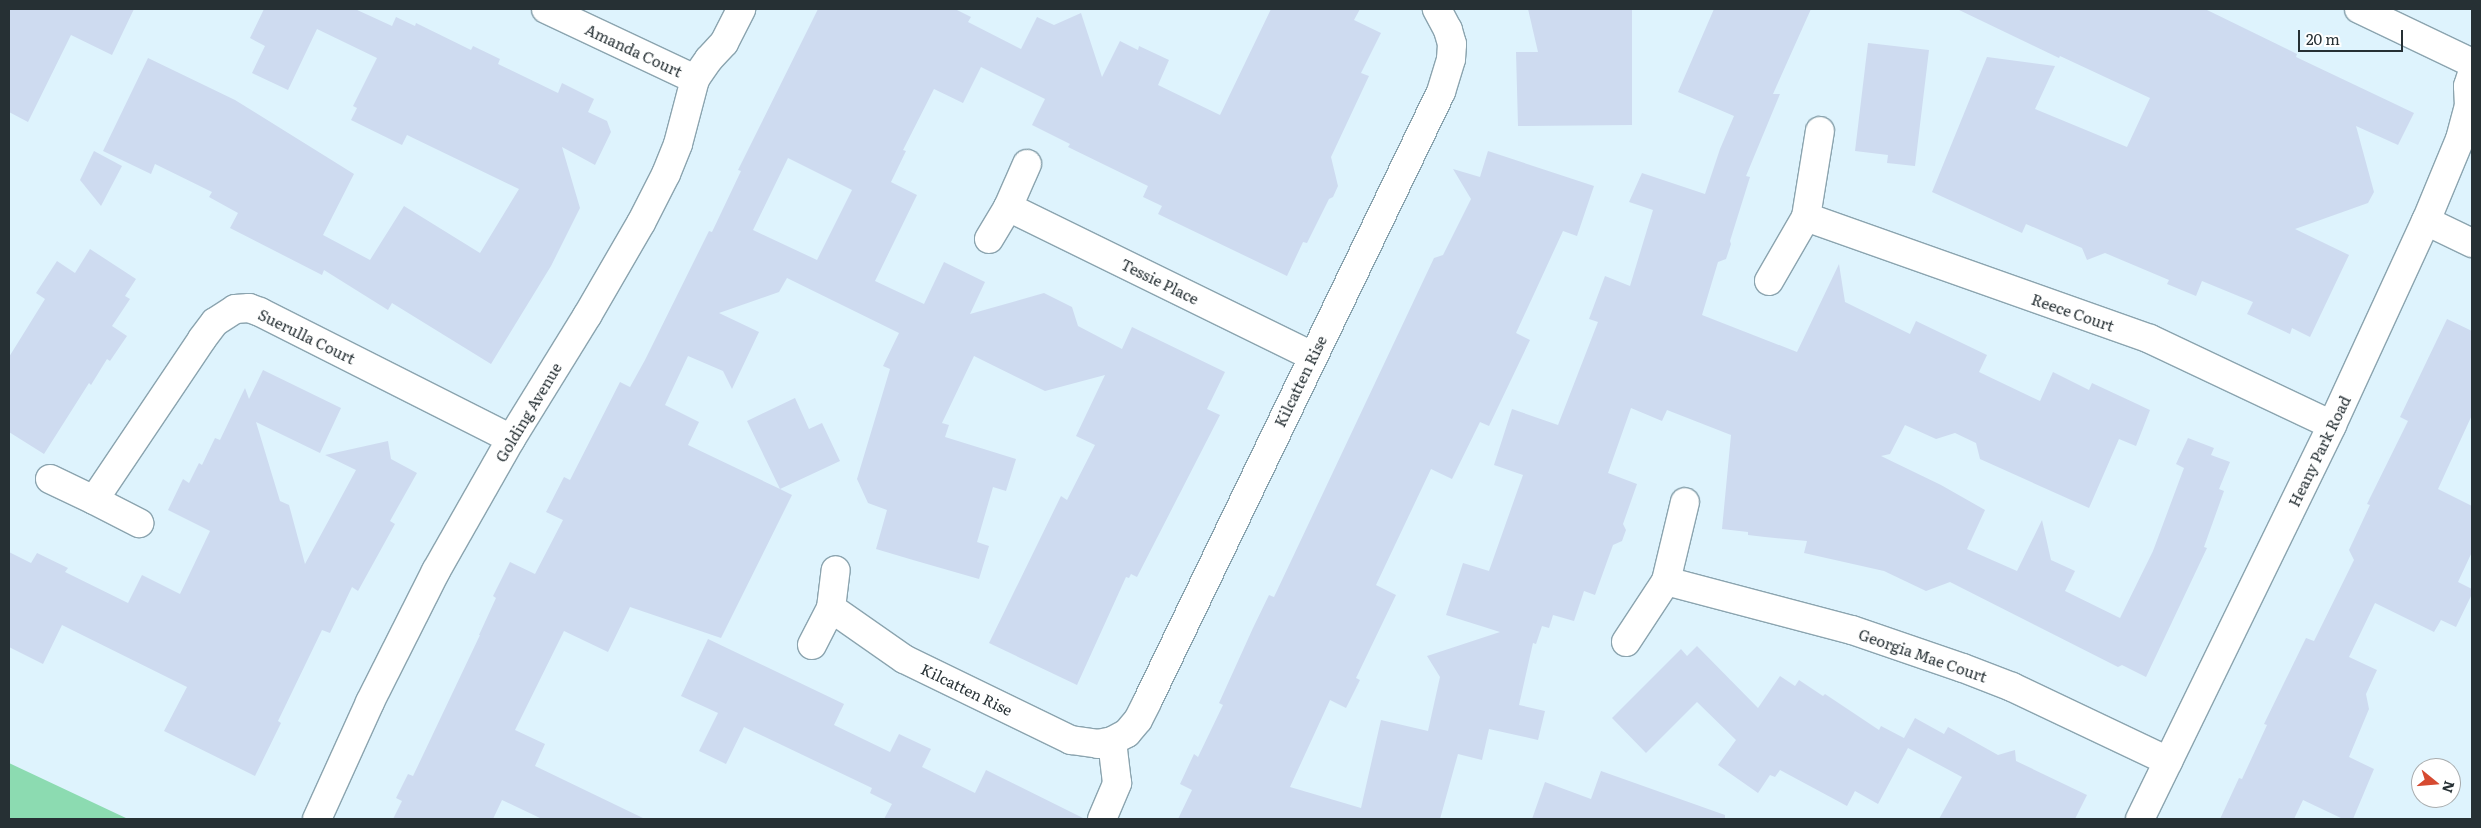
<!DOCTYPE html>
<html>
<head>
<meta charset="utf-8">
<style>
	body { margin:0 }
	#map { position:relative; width:2481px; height:828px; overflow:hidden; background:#def3fd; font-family:Literata,serif }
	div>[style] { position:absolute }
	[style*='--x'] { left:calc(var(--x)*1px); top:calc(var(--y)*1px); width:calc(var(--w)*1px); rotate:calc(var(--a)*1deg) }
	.green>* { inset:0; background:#8cdbb1 }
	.building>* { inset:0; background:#cedbf0 }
	.roads { filter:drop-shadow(1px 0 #8ba4af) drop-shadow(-1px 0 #8ba4af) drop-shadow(0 1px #8ba4af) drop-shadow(0 -1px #8ba4af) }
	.minor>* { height:28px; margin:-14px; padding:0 14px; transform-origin:14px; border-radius:14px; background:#fff }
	span { translate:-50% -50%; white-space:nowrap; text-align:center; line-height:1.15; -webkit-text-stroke:4px #fff; paint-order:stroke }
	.street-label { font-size:15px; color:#263034 }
	.frame { position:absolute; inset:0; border:10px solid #263034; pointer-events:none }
	.north { position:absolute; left:2411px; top:758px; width:50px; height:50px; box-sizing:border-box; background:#fff; border:1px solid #a8acae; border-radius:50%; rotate:107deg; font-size:14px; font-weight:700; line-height:20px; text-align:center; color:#263034 }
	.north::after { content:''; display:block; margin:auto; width:18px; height:22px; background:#d64a31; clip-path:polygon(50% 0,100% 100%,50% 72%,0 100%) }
	.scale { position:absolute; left:2298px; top:30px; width:105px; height:22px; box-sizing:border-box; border:2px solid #263034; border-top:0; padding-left:6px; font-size:15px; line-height:18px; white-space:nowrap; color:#263034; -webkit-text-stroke:4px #fff; paint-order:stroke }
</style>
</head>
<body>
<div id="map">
	<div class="green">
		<div style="clip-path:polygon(9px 763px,128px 819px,9px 819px)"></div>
	</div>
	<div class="building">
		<div style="clip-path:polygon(9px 9px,134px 9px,112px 55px,71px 35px,28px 122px,9px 112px)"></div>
		<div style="clip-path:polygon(264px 9px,355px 9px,392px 26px,396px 17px,415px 26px,416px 23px,471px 50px,473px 46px,500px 59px,498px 64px,558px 93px,562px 83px,594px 99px,588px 112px,607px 121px,611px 132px,595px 165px,562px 147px,580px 208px,551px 266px,491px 364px,392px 303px,388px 310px,324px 270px,322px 275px,230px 228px,238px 213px,209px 197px,212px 192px,155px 164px,151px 174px,103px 151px,148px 58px,235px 100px,354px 174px,323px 235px,370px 260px,404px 206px,480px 253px,519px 189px,407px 135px,402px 145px,351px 120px,357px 108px,353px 106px,377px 58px,317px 29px,288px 90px,252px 73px,265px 46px,250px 38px)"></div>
		<div style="clip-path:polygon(evenodd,818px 9px,955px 9px,971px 17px,968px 22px,1021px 49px,1037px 17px,1054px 25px,1081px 13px,1102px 77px,1120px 41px,1138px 50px,1139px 46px,1169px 60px,1158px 85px,1220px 115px,1271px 9px,1360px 9px,1354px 20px,1381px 33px,1361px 73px,1369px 76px,1331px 157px,1338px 186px,1333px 197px,1329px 199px,1307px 243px,1303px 242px,1287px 276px,1158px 214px,1162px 206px,1143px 197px,1148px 186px,1068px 147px,1070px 144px,1032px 125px,1045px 99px,981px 67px,963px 103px,934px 89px,903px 150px,906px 151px,891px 182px,917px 195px,875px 281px,924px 304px,944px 262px,985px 282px,970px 314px,1044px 293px,1072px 307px,1078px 326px,1122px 349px,1132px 327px,1225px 372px,1207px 409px,1220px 415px,1137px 577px,1131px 574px,1129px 578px,1126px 577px,1077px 685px,989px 643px,1061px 496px,1067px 500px,1095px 445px,1076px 436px,1105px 375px,1045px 391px,974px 356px,942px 423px,949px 425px,945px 437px,1016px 459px,1006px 491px,993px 487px,977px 542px,989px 546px,979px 579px,913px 560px,876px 549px,887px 510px,868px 503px,857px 479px,890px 369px,883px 366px,899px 333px,787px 278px,779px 292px,719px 313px,759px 332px,732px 389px,723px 371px,688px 356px,665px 405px,699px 422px,688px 445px,780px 489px,747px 421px,795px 398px,809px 429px,822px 423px,840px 461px,780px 489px,792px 495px,721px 638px,630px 607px,608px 652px,564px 631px,515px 730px,545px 744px,535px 766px,645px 819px,542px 819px,502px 800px,493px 819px,393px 819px,402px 801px,396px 798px,408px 774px,413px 776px,480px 635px,479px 635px,496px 598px,493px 596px,510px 562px,535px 574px,563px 520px,546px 512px,564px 477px,570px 480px,620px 382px,630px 387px,645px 360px,709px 231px,712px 232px,741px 171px,738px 170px,818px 9px,788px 158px,852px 190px,817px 260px,753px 230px,788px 158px)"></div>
		<div style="clip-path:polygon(1528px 9px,1632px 9px,1632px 125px,1518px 126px,1516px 52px,1538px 52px)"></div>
		<div style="clip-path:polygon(1714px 9px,1811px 9px,1773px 94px,1780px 94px,1746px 176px,1750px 177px,1730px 241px,1731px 244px,1726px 259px,1718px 262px,1702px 315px,1797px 352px,1839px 264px,1845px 302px,1910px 334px,1916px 321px,1987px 355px,1979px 372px,2040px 401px,2053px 372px,2089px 390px,2092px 383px,2150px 410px,2136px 446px,2119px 439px,2089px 508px,1980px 459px,1976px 443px,1955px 433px,1936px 439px,1905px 425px,1890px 454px,1881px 456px,1941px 485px,1985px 510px,1967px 549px,2017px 571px,2042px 520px,2051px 560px,2075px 571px,2065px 591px,2120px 618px,2153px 551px,2184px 468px,2176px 464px,2188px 438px,2214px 448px,2211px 455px,2230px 462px,2219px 489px,2224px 491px,2204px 547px,2207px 548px,2146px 677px,2122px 665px,2118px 667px,1950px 582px,1926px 591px,1884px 571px,1804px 553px,1807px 541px,1765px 537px,1748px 535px,1748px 532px,1722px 529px,1731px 435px,1667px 410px,1662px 421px,1631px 408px,1608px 473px,1637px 484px,1623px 524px,1626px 530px,1622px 541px,1613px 545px,1595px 595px,1584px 591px,1574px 621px,1553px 615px,1549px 628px,1542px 626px,1536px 644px,1533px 643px,1519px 705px,1545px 711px,1538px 740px,1489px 729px,1482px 760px,1458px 754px,1440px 819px,1178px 819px,1192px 790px,1180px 784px,1194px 754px,1198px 757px,1223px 705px,1219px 703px,1253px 628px,1269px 595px,1274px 597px,1434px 258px,1443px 255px,1471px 199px,1453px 169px,1480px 177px,1488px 151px,1594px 186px,1577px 236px,1563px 231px,1516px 333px,1530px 340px,1489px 426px,1480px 422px,1452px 479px,1431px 469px,1376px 585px,1396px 595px,1356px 678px,1360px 680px,1346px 708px,1330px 700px,1290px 787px,1361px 808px,1381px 720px,1428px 731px,1440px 677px,1427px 656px,1500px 632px,1446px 615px,1463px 563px,1489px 571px,1523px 475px,1494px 465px,1512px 409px,1558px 425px,1598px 322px,1589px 319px,1605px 276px,1630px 286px,1653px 210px,1629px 202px,1642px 173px,1705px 194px,1720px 149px,1734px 116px,1678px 92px)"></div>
		<div style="clip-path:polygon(1957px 9px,2205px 9px,2297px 54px,2296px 57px,2414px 113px,2398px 145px,2356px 126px,2374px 192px,2368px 203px,2295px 229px,2349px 255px,2310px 337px,2292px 328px,2290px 334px,2247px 314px,2253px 302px,2202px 281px,2196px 296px,2167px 284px,2169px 280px,2105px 253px,2087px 260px,2082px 248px,2026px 224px,2022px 233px,1932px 192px,1987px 57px,2055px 66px,2035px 109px,2127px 147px,2150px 98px,2060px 56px,2059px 58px)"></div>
		<div style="clip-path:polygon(1868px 43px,1929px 50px,1915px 166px,1887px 163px,1888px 155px,1855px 151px)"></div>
		<div style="clip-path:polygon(94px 151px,122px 166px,101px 206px,80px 180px)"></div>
		<div style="clip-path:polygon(90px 249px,136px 279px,125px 296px,130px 299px,112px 326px,127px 336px,110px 361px,107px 359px,91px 385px,89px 383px,44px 454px,9px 432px,9px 357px,45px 299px,36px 293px,57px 261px,75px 273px)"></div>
		<div style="clip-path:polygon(2447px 319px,2472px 331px,2472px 415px,2438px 489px,2472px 506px,2472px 552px,2458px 582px,2472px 589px,2472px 594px,2456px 627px,2441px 620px,2434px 632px,2375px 603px,2349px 657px,2377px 670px,2366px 694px,2369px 709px,2349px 757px,2374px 769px,2353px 819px,2343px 819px,2303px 800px,2294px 819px,2220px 819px,2239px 778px,2242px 779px,2267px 725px,2264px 724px,2306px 638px,2314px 641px,2354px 560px,2349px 550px,2370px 505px,2367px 504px,2408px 421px,2400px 417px)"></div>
		<div style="clip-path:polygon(263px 370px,341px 408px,320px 453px,256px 422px,280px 501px,289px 505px,305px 564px,356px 470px,325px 455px,388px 441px,391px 459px,417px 473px,390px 521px,395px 524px,358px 591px,352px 587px,330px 633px,322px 630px,278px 721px,281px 723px,255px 776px,164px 731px,187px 687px,62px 625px,43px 664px,9px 647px,9px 552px,31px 563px,37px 553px,68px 568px,65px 572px,128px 603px,142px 575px,180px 594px,210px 531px,168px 510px,183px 479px,189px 483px,199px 463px,202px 465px,215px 438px,220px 440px,245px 388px,249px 399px)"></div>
		<div style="clip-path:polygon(708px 639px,844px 704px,834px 725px,890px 752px,899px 734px,931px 749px,922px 767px,975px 793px,986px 770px,1085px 819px,884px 819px,892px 804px,870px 793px,872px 788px,744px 727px,726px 764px,699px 751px,718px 713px,681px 696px)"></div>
		<div style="clip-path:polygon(1697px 646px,1758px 708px,1780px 676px,1795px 686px,1799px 680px,1823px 696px,1825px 694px,1879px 730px,1881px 726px,1904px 738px,1915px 718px,1944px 734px,1948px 727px,1998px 755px,2015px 750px,2016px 761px,2087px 795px,2075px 819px,1939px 819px,1962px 777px,1908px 748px,1878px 804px,1855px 791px,1847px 806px,1780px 770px,1775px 777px,1770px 775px,1758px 793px,1718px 765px,1736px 740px,1697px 702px,1646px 753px,1612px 718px,1681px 649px,1687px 656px)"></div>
		<div style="clip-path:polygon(1601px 771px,1725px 815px,1725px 819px,1532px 819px,1545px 782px,1591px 799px)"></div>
	</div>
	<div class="roads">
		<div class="minor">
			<div style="--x:546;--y:9;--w:165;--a:25.2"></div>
			<div style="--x:2359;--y:9;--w:125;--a:25.5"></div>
			<div style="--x:1027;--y:164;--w:47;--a:113.8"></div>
			<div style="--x:1008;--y:207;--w:339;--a:26.1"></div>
			<div style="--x:1806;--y:217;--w:365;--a:19.5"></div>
			<div style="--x:2150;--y:339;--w:201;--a:25.3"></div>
			<div style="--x:2426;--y:221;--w:51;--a:25.6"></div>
			<div style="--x:989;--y:239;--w:37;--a:-59"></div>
			<div style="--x:1769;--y:281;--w:74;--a:-60"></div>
			<div style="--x:1806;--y:217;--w:87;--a:-80.8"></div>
			<div style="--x:50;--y:479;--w:49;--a:25.5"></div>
			<div style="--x:94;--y:500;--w:194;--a:-56.1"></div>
			<div style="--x:202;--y:339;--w:21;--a:-53"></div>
			<div style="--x:215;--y:322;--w:24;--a:-33"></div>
			<div style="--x:235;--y:309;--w:14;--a:-4"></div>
			<div style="--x:249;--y:308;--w:12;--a:20"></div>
			<div style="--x:260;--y:312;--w:281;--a:26.8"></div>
			<div style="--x:94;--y:500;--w:51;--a:27.1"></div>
			<div style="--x:1666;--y:581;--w:192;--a:14.8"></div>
			<div style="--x:1852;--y:630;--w:117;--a:18.9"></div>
			<div style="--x:1963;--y:668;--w:53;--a:21.2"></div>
			<div style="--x:2012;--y:687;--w:173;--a:25.4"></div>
			<div style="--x:831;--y:608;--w:89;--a:34.9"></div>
			<div style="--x:904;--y:659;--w:186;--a:25.9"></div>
			<div style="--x:1071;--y:740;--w:27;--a:8"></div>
			<div style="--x:1098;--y:744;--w:14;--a:-12"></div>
			<div style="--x:1112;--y:741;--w:17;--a:-28"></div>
			<div style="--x:1127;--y:733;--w:17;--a:-50"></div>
			<div style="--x:1138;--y:720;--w:20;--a:-63"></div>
			<div style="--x:1147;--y:702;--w:677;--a:-64.27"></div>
			<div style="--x:1441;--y:92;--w:34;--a:-73"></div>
			<div style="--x:1451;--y:59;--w:15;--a:-86"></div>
			<div style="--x:1452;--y:44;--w:15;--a:-106"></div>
			<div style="--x:1448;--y:30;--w:24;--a:-118"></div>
			<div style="--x:1626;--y:642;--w:73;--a:-56.7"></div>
			<div style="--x:1666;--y:581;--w:81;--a:-76.5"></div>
			<div style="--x:812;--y:645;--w:42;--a:-62.8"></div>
			<div style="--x:831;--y:608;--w:38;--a:-83"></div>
			<div style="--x:317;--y:819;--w:128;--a:-65.6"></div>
			<div style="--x:370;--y:702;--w:147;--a:-63.3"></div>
			<div style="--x:436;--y:571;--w:152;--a:-60.4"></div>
			<div style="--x:511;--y:439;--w:145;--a:-58.3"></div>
			<div style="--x:587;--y:316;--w:108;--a:-59.9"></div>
			<div style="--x:641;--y:223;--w:55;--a:-63"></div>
			<div style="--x:666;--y:174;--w:32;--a:-68"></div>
			<div style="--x:678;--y:144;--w:67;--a:-75.3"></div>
			<div style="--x:695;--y:79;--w:24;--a:-55"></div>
			<div style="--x:709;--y:59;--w:22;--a:-47"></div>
			<div style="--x:724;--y:43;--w:38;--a:-63"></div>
			<div style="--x:1102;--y:819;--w:39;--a:-67"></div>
			<div style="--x:1117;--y:783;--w:42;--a:-96.8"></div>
			<div style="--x:2140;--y:819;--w:438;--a:-64"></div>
			<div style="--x:2332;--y:425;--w:225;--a:-65.3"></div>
			<div style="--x:2426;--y:221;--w:89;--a:-67.5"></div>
			<div style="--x:2460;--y:139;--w:34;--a:-75"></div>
			<div style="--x:2469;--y:106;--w:20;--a:-93"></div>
			<div style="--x:2468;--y:86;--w:13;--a:-72"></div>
		</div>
	</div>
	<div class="street-label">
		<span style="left:634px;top:50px;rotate:25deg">Amanda Court</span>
		<span style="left:1160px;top:281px;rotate:26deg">Tessie Place</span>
		<span style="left:2073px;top:312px;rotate:19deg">Reece Court</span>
		<span style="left:307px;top:336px;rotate:26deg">Suerulla Court</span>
		<span style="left:1300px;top:381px;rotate:-64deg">Kilcatten Rise</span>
		<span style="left:528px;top:412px;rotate:-59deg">Golding Avenue</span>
		<span style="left:2319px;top:451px;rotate:-64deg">Heany Park Road</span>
		<span style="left:1923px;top:655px;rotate:19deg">Georgia Mae Court</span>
		<span style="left:967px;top:689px;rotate:26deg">Kilcatten Rise</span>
	</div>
	<div class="frame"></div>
	<div class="north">N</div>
	<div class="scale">20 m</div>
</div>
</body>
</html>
